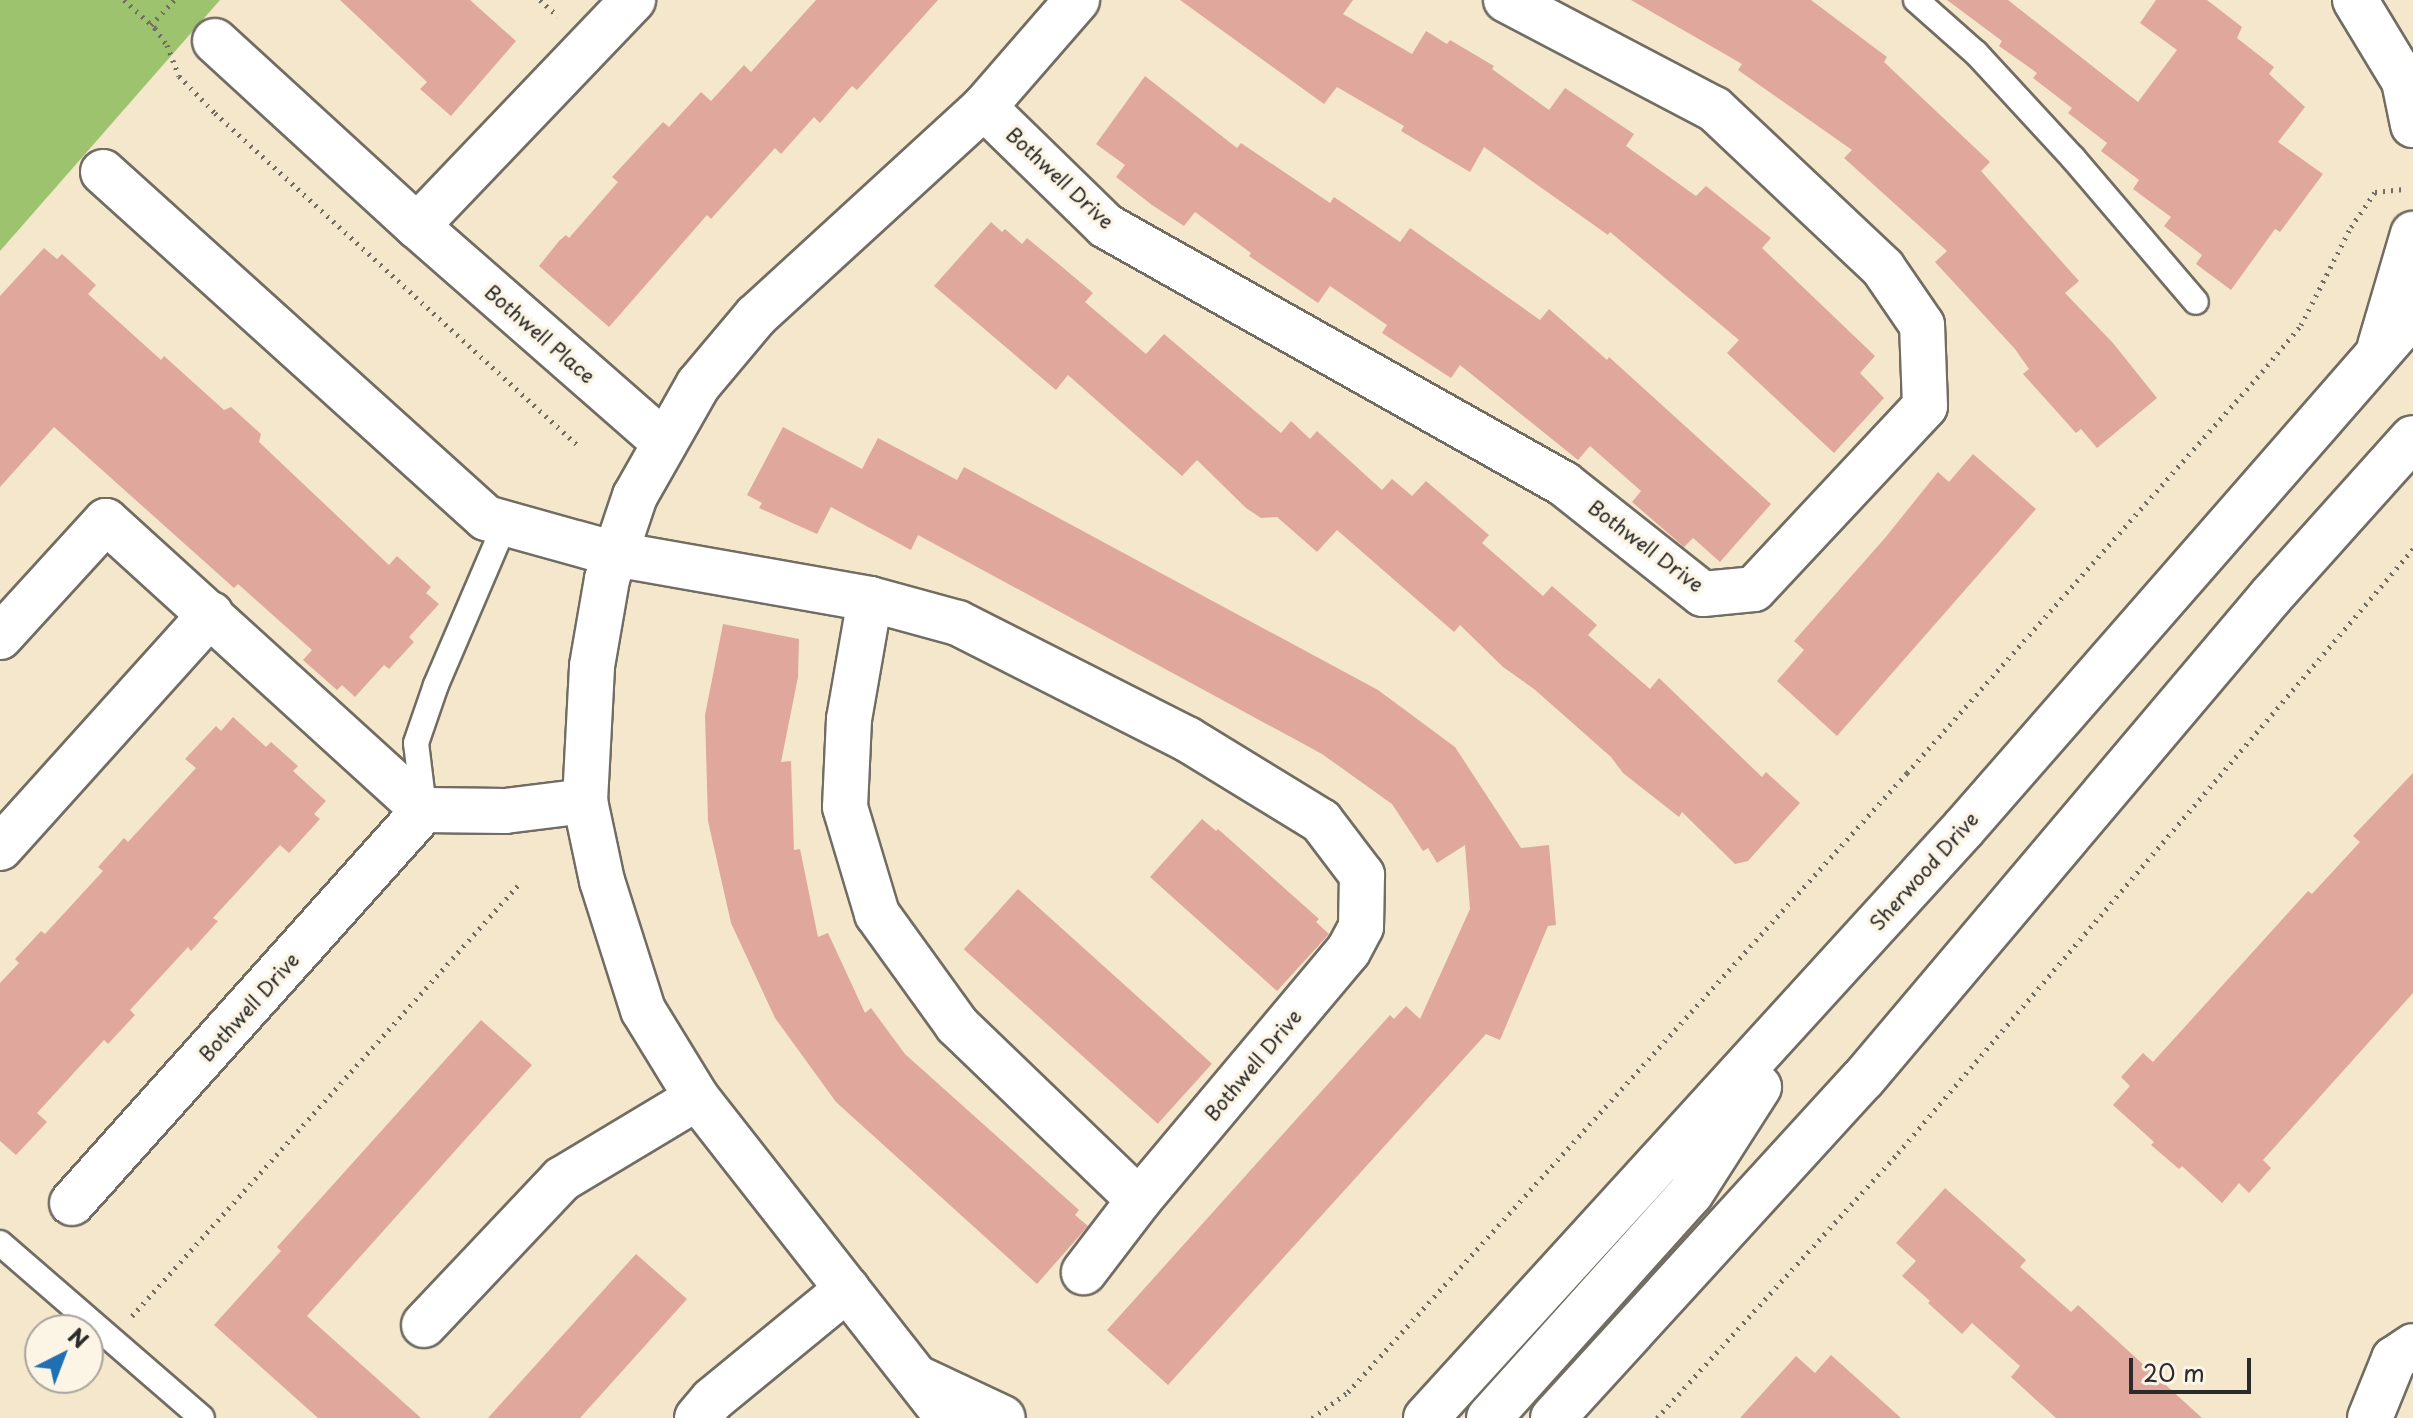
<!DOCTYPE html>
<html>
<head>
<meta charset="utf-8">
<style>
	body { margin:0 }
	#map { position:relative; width:2413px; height:1418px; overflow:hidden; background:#f4e7cc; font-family:"Playpen Sans",sans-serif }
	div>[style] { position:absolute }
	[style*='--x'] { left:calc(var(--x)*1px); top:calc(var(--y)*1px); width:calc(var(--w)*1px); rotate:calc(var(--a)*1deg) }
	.green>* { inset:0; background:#9ec36e }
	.building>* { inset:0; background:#e0a89c; transform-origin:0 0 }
	.path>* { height:5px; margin-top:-2.5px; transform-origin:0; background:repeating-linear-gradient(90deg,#716d63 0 2px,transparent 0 8px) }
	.roads { filter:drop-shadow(2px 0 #716d63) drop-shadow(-2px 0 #716d63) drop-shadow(0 2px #716d63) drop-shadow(0 -2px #716d63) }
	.lane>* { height:24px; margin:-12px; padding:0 12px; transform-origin:12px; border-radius:12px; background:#fff }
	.street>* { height:44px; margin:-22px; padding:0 22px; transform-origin:22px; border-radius:22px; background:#fff }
	.secondary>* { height:44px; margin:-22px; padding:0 22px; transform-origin:22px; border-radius:22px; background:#fff }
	span { translate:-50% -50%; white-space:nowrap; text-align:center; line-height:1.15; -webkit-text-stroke:7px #fcf5e5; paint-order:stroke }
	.street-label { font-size:20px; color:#2b2b2b }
	.north { position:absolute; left:24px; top:1314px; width:80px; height:80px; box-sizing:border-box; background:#fcf5e5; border:2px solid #a8a49b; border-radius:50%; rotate:42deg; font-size:22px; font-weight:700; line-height:32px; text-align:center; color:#2b2b2b }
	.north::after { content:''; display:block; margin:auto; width:28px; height:36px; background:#1f6fb2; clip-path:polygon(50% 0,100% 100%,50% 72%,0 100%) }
	.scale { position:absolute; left:2129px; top:1358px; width:122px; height:36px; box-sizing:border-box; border:4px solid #2b2b2b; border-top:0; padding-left:10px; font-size:24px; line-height:28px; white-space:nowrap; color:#2b2b2b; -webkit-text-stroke:6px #fcf5e5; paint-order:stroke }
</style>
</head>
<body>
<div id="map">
	<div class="green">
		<div style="clip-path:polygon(0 0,220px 0,0 251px)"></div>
	</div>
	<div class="building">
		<div style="clip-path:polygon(340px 0,470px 0,516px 41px,451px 116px,420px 89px,427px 82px)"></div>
		<div style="clip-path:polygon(816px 0,938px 0,857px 90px,852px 86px,820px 123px,814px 117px,781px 154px,775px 148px,711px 219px,707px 215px,609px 327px,539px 266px,559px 241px,566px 235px,569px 238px,618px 182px,612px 177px,663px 122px,669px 127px,701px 92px,711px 101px,744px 65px,751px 72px)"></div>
		<div style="clip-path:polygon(1180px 0,1353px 0,1343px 14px,1412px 54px,1426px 31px,1447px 44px,1450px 40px,1494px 66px,1492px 69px,1549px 110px,1565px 88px,1634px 134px,1626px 146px,1696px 196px,1706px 186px,1771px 238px,1762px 248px,1875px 356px,1860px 373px,1884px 398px,1834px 453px,1727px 353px,1739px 340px,1610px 232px,1608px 235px,1484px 147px,1470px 172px,1401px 131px,1404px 126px,1337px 87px,1324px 104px)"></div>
		<div style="clip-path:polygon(1631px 0,1811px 0,1887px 57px,1884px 62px,1990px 162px,1981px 171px,2079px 281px,2065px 293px,2113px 343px,2157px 398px,2097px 448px,2081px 429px,2076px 433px,2023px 374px,2029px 369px,2015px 349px,1935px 262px,1947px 251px,1844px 158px,1852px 150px,1738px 70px,1742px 64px)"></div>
		<div style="clip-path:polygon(1947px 0,2008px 0,2138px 102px,2177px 50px,2140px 23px,2156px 0,2207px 0,2242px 27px,2237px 38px,2274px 67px,2269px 74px,2305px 107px,2278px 142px,2323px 174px,2280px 232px,2275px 229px,2231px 290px,2196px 264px,2202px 255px,2164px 226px,2171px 217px,2133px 189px,2139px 180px,2101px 151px,2107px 143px,2068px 113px,2072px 108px,2033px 78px,2037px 73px,1999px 46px,2002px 41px)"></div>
		<div style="clip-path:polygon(1145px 76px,1237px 148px,1241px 143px,1330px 203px,1334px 197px,1400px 242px,1410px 228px,1540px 320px,1549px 309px,1607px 360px,1609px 357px,1771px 504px,1720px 562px,1693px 538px,1684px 547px,1632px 502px,1641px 491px,1590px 446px,1578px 460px,1460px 365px,1451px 378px,1382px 333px,1387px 325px,1330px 286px,1318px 303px,1249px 256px,1251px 253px,1195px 212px,1184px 226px,1152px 205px,1116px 177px,1125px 165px,1096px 144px)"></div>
		<div style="clip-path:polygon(991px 222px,1002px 232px,1005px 229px,1022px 244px,1027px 238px,1061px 266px,1093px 293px,1085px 302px,1146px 354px,1164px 334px,1281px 433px,1291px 421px,1310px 439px,1317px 431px,1382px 490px,1392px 479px,1412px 496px,1426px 481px,1489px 535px,1482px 543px,1543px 596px,1552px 586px,1597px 625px,1588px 635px,1650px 689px,1659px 678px,1762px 777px,1766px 772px,1800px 803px,1748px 861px,1735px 864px,1682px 812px,1679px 817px,1623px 773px,1611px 757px,1534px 689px,1503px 667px,1460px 625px,1454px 632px,1337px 530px,1317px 552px,1277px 517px,1261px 518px,1246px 508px,1197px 460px,1182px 476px,1068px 375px,1056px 390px,934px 286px)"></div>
		<div style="clip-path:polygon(44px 248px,57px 259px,62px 254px,96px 285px,88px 294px,161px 360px,164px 356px,224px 410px,231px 407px,261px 434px,259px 442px,389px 565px,397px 556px,431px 587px,426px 593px,439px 604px,409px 637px,414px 642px,389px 669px,384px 665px,355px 697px,342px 685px,337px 690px,303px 660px,312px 650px,238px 584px,234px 588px,54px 427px,0 487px,0 296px)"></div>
		<div style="clip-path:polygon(783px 427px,862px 469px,878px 438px,957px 480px,964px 467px,1378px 690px,1455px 747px,1521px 848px,1549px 845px,1556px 925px,1548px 926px,1500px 1040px,1486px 1034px,1168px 1385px,1107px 1330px,1390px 1015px,1394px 1019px,1406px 1006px,1420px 1019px,1470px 909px,1465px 845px,1437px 863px,1428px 848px,1423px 851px,1392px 804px,1322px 754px,918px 535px,911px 550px,831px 507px,817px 534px,759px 508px,762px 503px,747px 495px)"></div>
		<div style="clip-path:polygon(1973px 454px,2036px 509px,1837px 736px,1777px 681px,1804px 650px,1794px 641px,1885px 538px,1938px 472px,1949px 482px)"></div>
		<div style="clip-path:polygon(723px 624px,799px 639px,798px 677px,781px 762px,791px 761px,794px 850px,800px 849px,818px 937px,828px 933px,865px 1013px,871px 1008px,905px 1054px,1079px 1210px,1075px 1215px,1088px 1226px,1037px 1284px,836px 1102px,775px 1018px,731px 923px,708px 821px,705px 715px)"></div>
		<div style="clip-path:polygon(233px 717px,266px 747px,271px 742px,298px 766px,293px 771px,326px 801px,314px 814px,320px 819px,289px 853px,280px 845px,213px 918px,218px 921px,191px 951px,188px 947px,130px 1010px,135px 1015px,108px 1044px,104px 1040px,37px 1113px,47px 1122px,16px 1155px,0 1141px,0 983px,19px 963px,15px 959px,41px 931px,45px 934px,103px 871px,98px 867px,124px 838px,128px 842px,196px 768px,185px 759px,216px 726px,221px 731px)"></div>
		<div style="clip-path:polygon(2413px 773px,2413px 993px,2263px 1160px,2271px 1168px,2249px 1193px,2239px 1183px,2222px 1203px,2182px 1166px,2179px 1169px,2151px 1145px,2154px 1142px,2113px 1105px,2130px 1086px,2121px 1077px,2143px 1053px,2153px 1062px,2308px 891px,2312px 894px,2360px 842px,2353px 836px)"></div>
		<div style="clip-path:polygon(1202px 819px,1216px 831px,1218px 829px,1319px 919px,1316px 922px,1329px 934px,1277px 991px,1150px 877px)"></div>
		<div style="left:1018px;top:889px;width:261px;height:81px;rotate:42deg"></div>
		<div style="clip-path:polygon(481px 1020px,532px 1065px,307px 1316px,421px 1418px,318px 1418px,214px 1325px,281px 1251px,277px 1247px)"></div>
		<div style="clip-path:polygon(1945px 1188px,2026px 1260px,2020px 1267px,2071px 1312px,2078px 1305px,2202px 1418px,2056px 1418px,2011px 1377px,2020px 1366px,1972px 1323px,1962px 1334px,1928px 1303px,1930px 1301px,1902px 1276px,1916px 1261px,1896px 1243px)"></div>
		<div style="clip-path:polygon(636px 1254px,687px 1299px,580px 1418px,488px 1418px)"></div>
		<div style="clip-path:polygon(1831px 1355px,1901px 1418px,1740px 1418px,1796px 1356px,1815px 1373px)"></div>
	</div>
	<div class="path">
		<div style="--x:124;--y:0;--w:42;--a:42.1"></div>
		<div style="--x:155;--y:28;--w:21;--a:55"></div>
		<div style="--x:167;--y:45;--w:33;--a:69"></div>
		<div style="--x:179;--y:76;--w:52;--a:45.8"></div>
		<div style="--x:215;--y:113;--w:495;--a:42.5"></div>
		<div style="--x:540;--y:0;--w:24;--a:42"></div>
		<div style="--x:151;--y:25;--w:34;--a:-47"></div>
		<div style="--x:132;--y:1316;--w:583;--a:-48.13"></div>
		<div style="--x:1312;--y:1418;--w:44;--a:-35.8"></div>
		<div style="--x:1348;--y:1392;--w:834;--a:-47.92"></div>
		<div style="--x:1907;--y:773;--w:536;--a:-48.48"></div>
		<div style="--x:2262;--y:372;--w:61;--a:-50.3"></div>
		<div style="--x:2301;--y:325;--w:110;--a:-63"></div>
		<div style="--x:2351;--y:227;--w:42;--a:-55.6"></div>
		<div style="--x:2375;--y:192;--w:29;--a:-6"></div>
		<div style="--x:1657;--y:1418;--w:358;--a:-47.7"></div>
		<div style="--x:1898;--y:1153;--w:794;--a:-49.55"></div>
	</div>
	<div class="roads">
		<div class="lane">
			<div style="--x:1916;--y:0;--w:80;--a:41.5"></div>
			<div style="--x:1976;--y:53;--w:143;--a:47.3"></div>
			<div style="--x:2073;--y:158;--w:189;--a:49.5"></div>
			<div style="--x:424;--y:808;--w:65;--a:-97"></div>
			<div style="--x:416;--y:743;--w:61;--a:-71"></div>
			<div style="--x:436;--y:685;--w:175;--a:-66.8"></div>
			<div style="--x:0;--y:1243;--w:267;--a:40.9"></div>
		</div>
		<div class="street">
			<div style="--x:215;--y:41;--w:274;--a:42.5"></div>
			<div style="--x:417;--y:226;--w:327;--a:41.2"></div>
			<div style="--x:984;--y:107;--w:170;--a:44.3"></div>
			<div style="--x:1106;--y:226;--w:526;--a:29.39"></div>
			<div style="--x:1564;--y:484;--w:177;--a:38.4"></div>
			<div style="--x:1703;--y:594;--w:51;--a:-5.6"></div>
			<div style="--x:1754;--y:589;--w:250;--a:-46.9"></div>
			<div style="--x:1925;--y:406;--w:81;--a:-92.1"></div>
			<div style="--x:1922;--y:325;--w:69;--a:-124.4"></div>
			<div style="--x:1883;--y:268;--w:232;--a:-136.7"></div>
			<div style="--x:1714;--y:109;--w:235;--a:-152.3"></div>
			<div style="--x:103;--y:172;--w:516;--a:42.09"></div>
			<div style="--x:486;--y:518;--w:134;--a:15.6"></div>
			<div style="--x:615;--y:554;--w:259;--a:10"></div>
			<div style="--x:870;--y:599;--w:91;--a:15.3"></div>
			<div style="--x:958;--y:623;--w:257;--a:26.9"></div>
			<div style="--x:1187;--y:739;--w:157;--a:31.5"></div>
			<div style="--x:1321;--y:821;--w:68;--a:52.8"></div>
			<div style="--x:1362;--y:875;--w:52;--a:91.1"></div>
			<div style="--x:1361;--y:927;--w:27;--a:118"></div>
			<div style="--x:1348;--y:951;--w:325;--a:130"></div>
			<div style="--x:1139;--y:1200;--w:91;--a:127.4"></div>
			<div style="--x:417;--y:226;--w:313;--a:-46.3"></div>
			<div style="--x:870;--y:599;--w:122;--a:99.9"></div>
			<div style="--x:849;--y:719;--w:88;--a:92.6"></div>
			<div style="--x:845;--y:807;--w:112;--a:73.3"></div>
			<div style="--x:877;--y:914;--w:137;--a:54.2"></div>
			<div style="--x:957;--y:1025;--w:252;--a:43.9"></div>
			<div style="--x:0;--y:637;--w:157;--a:-47.6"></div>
			<div style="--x:106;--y:521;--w:430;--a:42.3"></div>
			<div style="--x:424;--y:810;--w:81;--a:0.7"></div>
			<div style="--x:505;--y:811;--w:81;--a:-7.1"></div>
			<div style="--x:0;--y:848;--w:315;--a:-48"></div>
			<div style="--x:72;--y:1203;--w:528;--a:-48.15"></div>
			<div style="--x:424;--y:1325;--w:201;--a:-46.6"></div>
			<div style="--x:562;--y:1179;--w:157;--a:-31"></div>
			<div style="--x:922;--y:1380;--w:89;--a:25.1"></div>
			<div style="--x:697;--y:1418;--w:23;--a:-50"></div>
			<div style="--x:712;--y:1400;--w:175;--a:-39.4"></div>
			<div style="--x:948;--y:1418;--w:407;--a:-128.1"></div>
			<div style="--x:697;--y:1098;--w:103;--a:-121.5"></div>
			<div style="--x:643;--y:1010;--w:135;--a:-107.6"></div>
			<div style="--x:602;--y:881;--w:82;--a:-102"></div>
			<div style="--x:585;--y:801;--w:135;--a:-87"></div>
			<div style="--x:592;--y:666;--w:88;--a:-80.2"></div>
			<div style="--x:607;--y:579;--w:88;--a:-71.4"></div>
			<div style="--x:635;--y:496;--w:128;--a:-60.4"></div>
			<div style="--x:698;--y:385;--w:90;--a:-50"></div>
			<div style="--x:756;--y:316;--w:309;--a:-42.5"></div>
			<div style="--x:984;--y:107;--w:142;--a:-49"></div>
			<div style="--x:2370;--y:1418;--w:64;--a:-67.9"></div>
			<div style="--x:2394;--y:1359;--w:23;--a:-34"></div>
		</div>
		<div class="secondary">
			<div style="--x:2355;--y:0;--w:95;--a:58.8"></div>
			<div style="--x:2404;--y:81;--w:45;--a:78.4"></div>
			<div style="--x:2380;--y:346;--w:117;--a:-73.6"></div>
			<div style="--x:1426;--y:1418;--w:798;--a:-47.64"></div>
			<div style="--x:1964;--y:828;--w:682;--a:-48.86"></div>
			<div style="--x:1489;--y:1418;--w:302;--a:-48.1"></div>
			<div style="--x:1691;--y:1193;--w:126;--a:-57.3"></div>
			<div style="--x:1553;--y:1418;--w:459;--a:-47.6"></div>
			<div style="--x:1863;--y:1079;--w:632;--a:-49.81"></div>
			<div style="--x:2271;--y:596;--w:212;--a:-48.1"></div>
		</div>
	</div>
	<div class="street-label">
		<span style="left:1060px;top:178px;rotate:43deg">Bothwell Drive</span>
		<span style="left:540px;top:334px;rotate:41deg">Bothwell Place</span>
		<span style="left:1646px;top:546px;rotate:37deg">Bothwell Drive</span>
		<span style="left:1924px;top:871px;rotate:-48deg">Sherwood Drive</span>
		<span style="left:249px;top:1007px;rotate:-48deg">Bothwell Drive</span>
		<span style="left:1253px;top:1065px;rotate:-50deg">Bothwell Drive</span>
	</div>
	<div class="north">N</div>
	<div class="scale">20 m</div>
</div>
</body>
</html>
